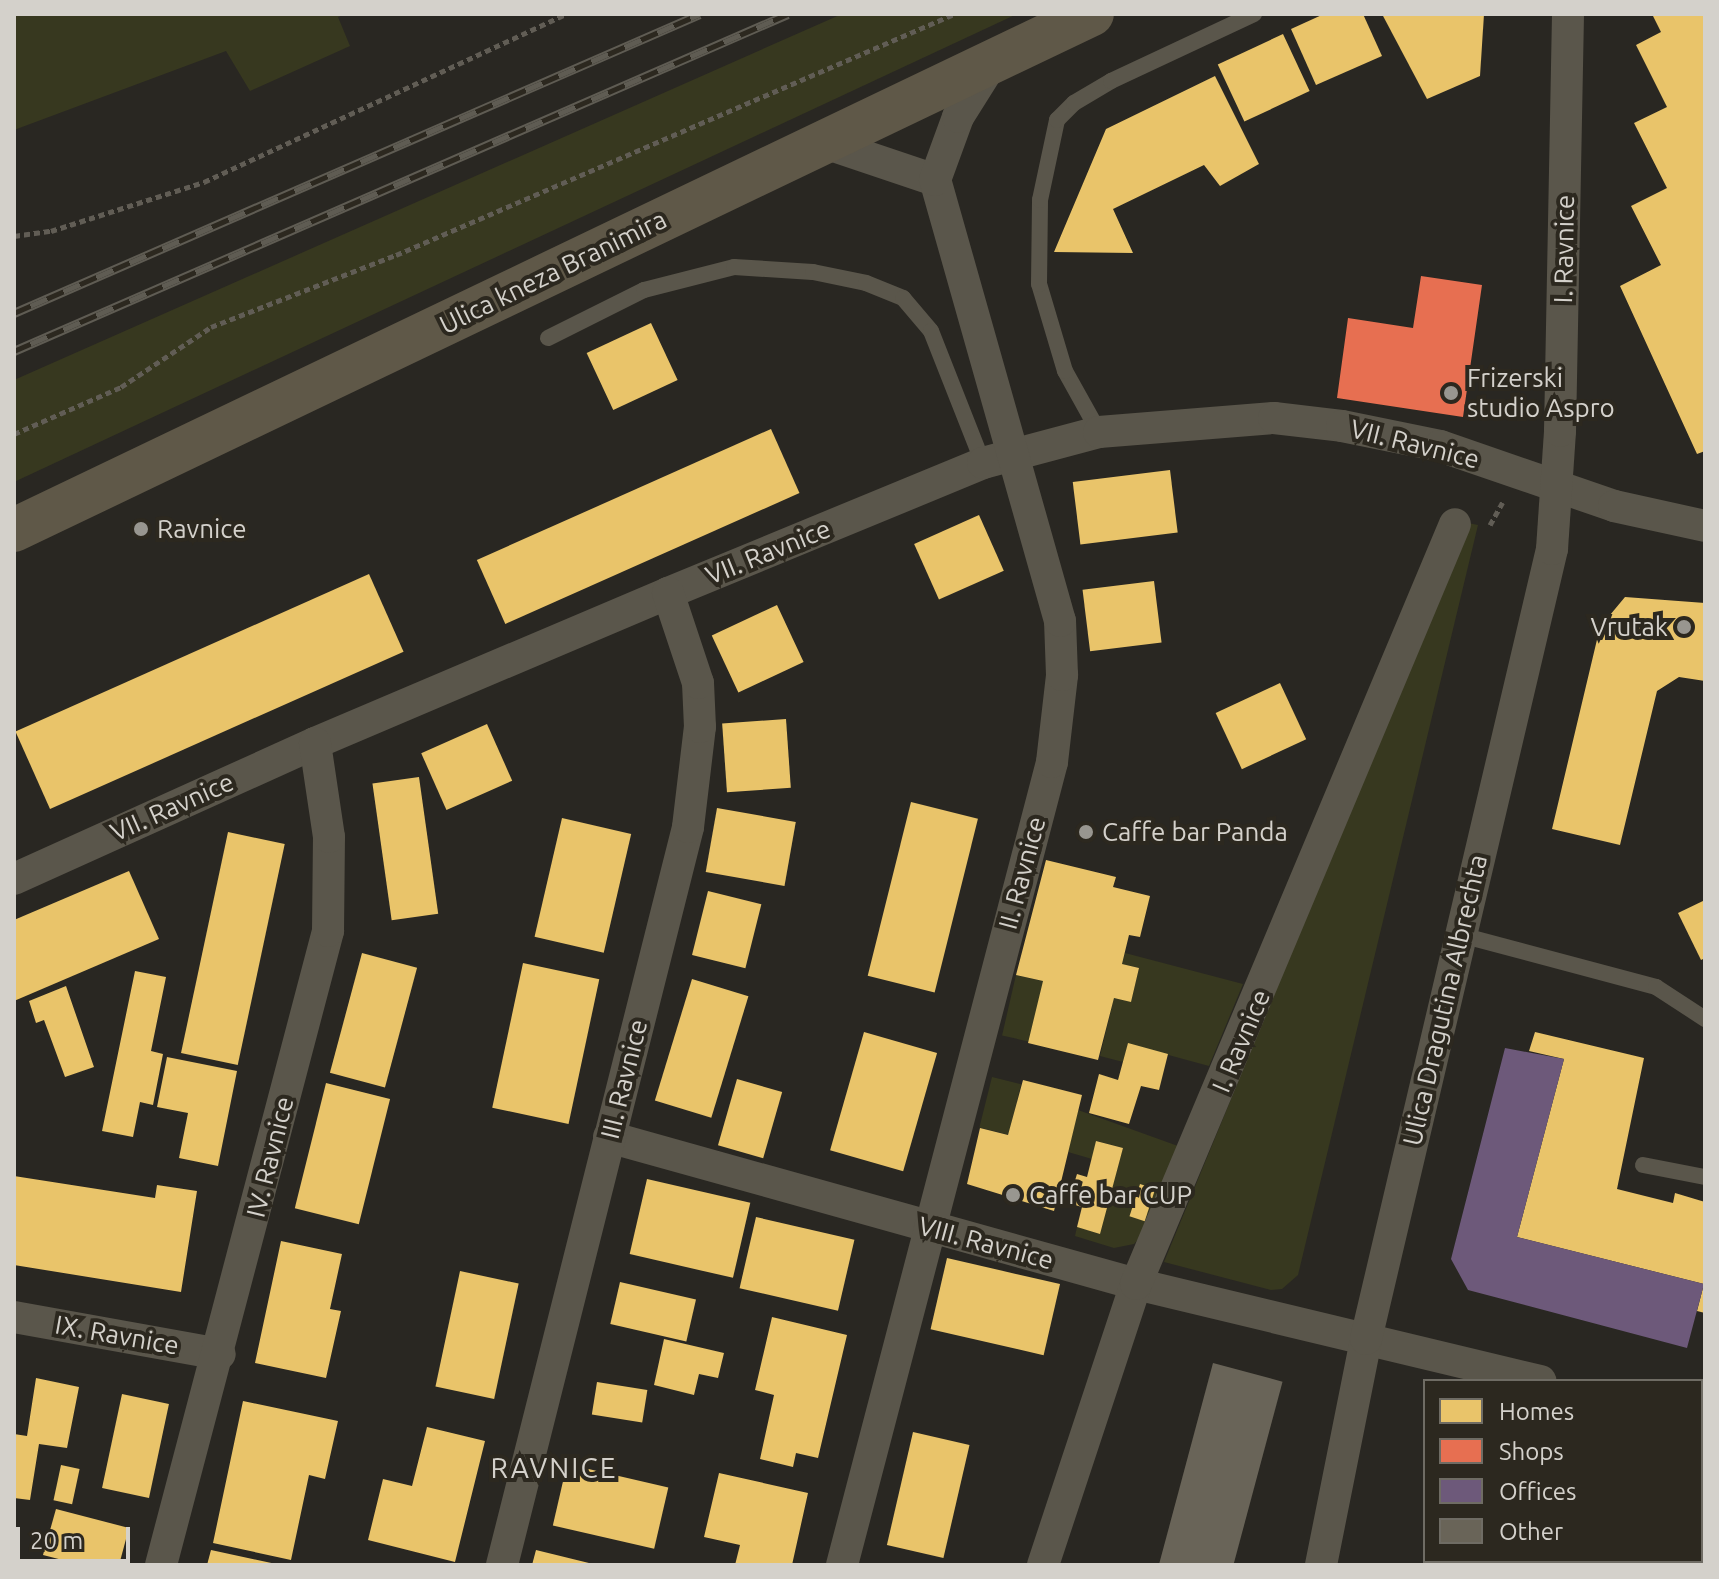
<!DOCTYPE html>
<html>
<head>
<meta charset="utf-8">
<style>
	body { margin:0 }
	#map { position:relative; width:1719px; height:1579px; overflow:hidden; background:#292722; font-family:Ubuntu,sans-serif }
	div>[style] { position:absolute }
	[style*='--x'] { left:calc(var(--x)*1px); top:calc(var(--y)*1px); width:calc(var(--w)*1px); rotate:calc(var(--a)*1deg) }
	.green>* { inset:0; background:#37381f; transform-origin:0 0 }
	.homes>* { inset:0; background:#e9c46a; transform-origin:0 0 }
	.shops>* { inset:0; background:#e76f51 }
	.offices>* { inset:0; background:#6d597a }
	.building>* { inset:0; background:#696458; transform-origin:0 0 }
	.path>* { height:5px; margin-top:-2.5px; transform-origin:0; background:repeating-linear-gradient(90deg,#615d55 0 6px,transparent 0 10px) }
	.lane>* { height:16px; margin:-8px; padding:0 8px; transform-origin:8px; border-radius:8px; background:#5a564b }
	.street>* { height:32px; margin:-16px; padding:0 16px; transform-origin:16px; border-radius:16px; background:#5a564b }
	.secondary>* { height:44px; margin:-22px; padding:0 22px; transform-origin:22px; border-radius:22px; background:#5f5848 }
	.rail>* { height:9px; margin-top:-4.5px; transform-origin:0; background:repeating-linear-gradient(90deg,#2c281f 0 18px,#5f5c53 0 36px); box-sizing:border-box; border-block:2px solid #5f5c53 }
	.dots>* { width:22px; height:22px; translate:-50% -50%; box-sizing:border-box; border:4px solid #2c281f; border-radius:50% }
	span { translate:-50% -50%; white-space:nowrap; text-align:center; line-height:1.15; -webkit-text-stroke:8px #2c281f; paint-order:stroke }
	.street-label { font-size:26px; color:#d4d1cb }
	.poi-label { font-size:26px; color:#d4d1cb }
	.left { translate:0 -50%; text-align:left }
	.right { translate:-100% -50%; text-align:right }
	.neighbourhood-label { font-size:28px; color:#d4d1cb; letter-spacing:2px }
	.frame { position:absolute; inset:0; border:16px solid #d4d1cb; pointer-events:none }
	.legend { position:absolute; left:1423px; top:1379px; width:280px; height:184px; box-sizing:border-box; background:#2c281f; border:2px solid #6f6c64; margin:0; padding:10px 14px; list-style:none; font-size:24px; color:#d4d1cb }
	.legend li { display:flex; align-items:center; gap:16px; height:40px }
	.legend b { width:40px; border:2px solid #6f6c64 }
	.scale { position:absolute; left:16px; top:1527px; width:114px; height:36px; box-sizing:border-box; border:4px solid #d4d1cb; border-top:0; padding-left:10px; font-size:24px; line-height:28px; white-space:nowrap; color:#d4d1cb; -webkit-text-stroke:6px #2c281f; paint-order:stroke }
</style>
</head>
<body>
<div id="map">
	<div class="green">
		<div style="clip-path:polygon(14px 14px,346px 14px,338px 17px,350px 46px,250px 91px,226px 51px,14px 130px)"></div>
		<div style="clip-path:polygon(842px 14px,1017px 14px,14px 482px,14px 380px)"></div>
		<div style="clip-path:polygon(1468px 523px,1478px 525px,1298px 1275px,1282px 1289px,1271px 1290px,1164px 1262px)"></div>
		<div style="clip-path:polygon(1125px 953px,1243px 984px,1209px 1066px,1128px 1044px,1123px 1062px,1100px 1056px,1114px 998px,1131px 1001px,1139px 968px,1122px 964px)"></div>
		<div style="left:1016px;top:975px;width:28px;height:62px;rotate:13deg"></div>
		<div style="left:992px;top:1077px;width:30px;height:52px;rotate:14deg"></div>
		<div style="clip-path:polygon(1078px 1110px,1178px 1146px,1144px 1233px,1134px 1244px,1114px 1248px,1075px 1236px,1077px 1227px,1099px 1233px,1123px 1148px,1097px 1141px,1092px 1159px,1068px 1152px)"></div>
	</div>
	<div class="homes">
		<div style="clip-path:polygon(1324px 14px,1363px 14px,1382px 56px,1316px 85px,1291px 29px)"></div>
		<div style="clip-path:polygon(1382px 14px,1484px 14px,1480px 76px,1427px 99px)"></div>
		<div style="clip-path:polygon(1652px 14px,1705px 14px,1705px 451px,1697px 454px,1620px 286px,1661px 265px,1631px 206px,1667px 188px,1634px 123px,1667px 107px,1636px 45px,1661px 32px)"></div>
		<div style="left:1283px;top:34px;width:63px;height:72px;rotate:65deg"></div>
		<div style="clip-path:polygon(1215px 76px,1259px 164px,1220px 186px,1204px 165px,1113px 209px,1133px 253px,1054px 252px,1106px 129px)"></div>
		<div style="left:651px;top:323px;width:63px;height:71px;rotate:65deg"></div>
		<div style="left:771px;top:429px;width:70px;height:322px;rotate:66deg"></div>
		<div style="left:1170px;top:470px;width:63px;height:98px;rotate:83deg"></div>
		<div style="left:979px;top:515px;width:61px;height:71px;rotate:66deg"></div>
		<div style="left:369px;top:574px;width:85px;height:387px;rotate:66deg"></div>
		<div style="left:1154px;top:581px;width:62px;height:72px;rotate:83deg"></div>
		<div style="clip-path:polygon(1625px 597px,1705px 603px,1705px 681px,1679px 677px,1657px 691px,1620px 845px,1552px 829px,1600px 627px)"></div>
		<div style="left:777px;top:605px;width:63px;height:72px;rotate:65deg"></div>
		<div style="left:1280px;top:683px;width:62px;height:71px;rotate:65deg"></div>
		<div style="left:786px;top:719px;width:69px;height:64px;rotate:86deg"></div>
		<div style="left:487px;top:724px;width:62px;height:72px;rotate:66deg"></div>
		<div style="left:419px;top:777px;width:138px;height:47px;rotate:82deg"></div>
		<div style="left:911px;top:802px;width:69px;height:179px;rotate:14deg"></div>
		<div style="left:717px;top:808px;width:80px;height:65px;rotate:10deg"></div>
		<div style="left:562px;top:818px;width:71px;height:122px;rotate:13deg"></div>
		<div style="left:228px;top:832px;width:58px;height:226px;rotate:12deg"></div>
		<div style="clip-path:polygon(1046px 860px,1116px 877px,1113px 887px,1150px 896px,1140px 937px,1129px 935px,1122px 964px,1139px 968px,1131px 1002px,1114px 998px,1098px 1060px,1028px 1043px,1043px 981px,1016px 975px)"></div>
		<div style="clip-path:polygon(129px 871px,159px 939px,14px 1001px,14px 920px)"></div>
		<div style="left:708px;top:891px;width:55px;height:66px;rotate:14deg"></div>
		<div style="clip-path:polygon(1705px 900px,1705px 958px,1701px 960px,1678px 913px)"></div>
		<div style="left:362px;top:953px;width:57px;height:124px;rotate:15deg"></div>
		<div style="left:523px;top:963px;width:78px;height:148px;rotate:12deg"></div>
		<div style="clip-path:polygon(135px 971px,166px 977px,151px 1051px,163px 1054px,153px 1105px,140px 1102px,133px 1137px,102px 1131px)"></div>
		<div style="left:692px;top:979px;width:59px;height:127px;rotate:17deg"></div>
		<div style="clip-path:polygon(66px 986px,94px 1067px,65px 1077px,44px 1020px,36px 1023px,29px 1001px)"></div>
		<div style="left:864px;top:1032px;width:76px;height:123px;rotate:16deg"></div>
		<div style="clip-path:polygon(1535px 1032px,1644px 1058px,1617px 1189px,1673px 1203px,1675px 1193px,1705px 1202px,1705px 1313px,1697px 1311px,1704px 1284px,1517px 1237px,1564px 1059px,1529px 1051px)"></div>
		<div style="clip-path:polygon(1128px 1043px,1168px 1054px,1159px 1090px,1141px 1086px,1129px 1124px,1089px 1113px,1099px 1074px,1118px 1080px)"></div>
		<div style="clip-path:polygon(167px 1057px,237px 1071px,218px 1166px,179px 1158px,188px 1113px,157px 1107px)"></div>
		<div style="left:737px;top:1079px;width:47px;height:69px;rotate:16deg"></div>
		<div style="clip-path:polygon(1023px 1080px,1082px 1095px,1054px 1211px,967px 1184px,980px 1128px,1008px 1135px)"></div>
		<div style="left:326px;top:1083px;width:66px;height:129px;rotate:14deg"></div>
		<div style="clip-path:polygon(1096px 1141px,1123px 1148px,1100px 1234px,1077px 1227px,1082px 1207px,1068px 1203px,1077px 1174px,1087px 1177px)"></div>
		<div style="clip-path:polygon(14px 1176px,155px 1198px,157px 1185px,197px 1191px,181px 1292px,14px 1265px)"></div>
		<div style="left:647px;top:1179px;width:106px;height:77px;rotate:13deg"></div>
		<div style="left:1140px;top:1184px;width:16px;height:34px;rotate:18deg"></div>
		<div style="left:756px;top:1217px;width:101px;height:73px;rotate:13deg"></div>
		<div style="clip-path:polygon(281px 1241px,342px 1254px,330px 1309px,341px 1311px,326px 1378px,255px 1363px)"></div>
		<div style="left:947px;top:1258px;width:116px;height:73px;rotate:13deg"></div>
		<div style="left:460px;top:1271px;width:60px;height:118px;rotate:12deg"></div>
		<div style="left:620px;top:1282px;width:78px;height:43px;rotate:13deg"></div>
		<div style="clip-path:polygon(772px 1317px,847px 1335px,818px 1458px,796px 1453px,793px 1467px,760px 1459px,774px 1395px,755px 1390px)"></div>
		<div style="clip-path:polygon(664px 1339px,724px 1353px,718px 1378px,699px 1374px,694px 1395px,654px 1385px)"></div>
		<div style="clip-path:polygon(36px 1378px,79px 1387px,67px 1448px,39px 1444px,30px 1500px,14px 1498px,14px 1434px,27px 1436px)"></div>
		<div style="left:597px;top:1382px;width:51px;height:33px;rotate:9deg"></div>
		<div style="left:122px;top:1394px;width:48px;height:96px;rotate:12deg"></div>
		<div style="clip-path:polygon(243px 1401px,338px 1421px,325px 1479px,309px 1475px,291px 1560px,213px 1543px)"></div>
		<div style="clip-path:polygon(427px 1427px,485px 1441px,455px 1562px,368px 1540px,383px 1479px,412px 1486px)"></div>
		<div style="left:913px;top:1432px;width:58px;height:116px;rotate:13deg"></div>
		<div style="left:567px;top:1464px;width:104px;height:63px;rotate:13deg"></div>
		<div style="left:61px;top:1465px;width:19px;height:36px;rotate:12deg"></div>
		<div style="clip-path:polygon(719px 1473px,808px 1493px,792px 1565px,735px 1565px,740px 1545px,704px 1537px)"></div>
		<div style="clip-path:polygon(1701px 1483px,1705px 1484px,1702px 1514px,1701px 1513px)"></div>
		<div style="clip-path:polygon(56px 1509px,129px 1528px,119px 1565px,82px 1565px,43px 1555px)"></div>
		<div style="clip-path:polygon(211px 1550px,276px 1564px,276px 1565px,207px 1565px)"></div>
		<div style="clip-path:polygon(536px 1550px,593px 1564px,593px 1565px,532px 1565px)"></div>
		<div style="clip-path:polygon(1463px 1561px,1563px 1561px,1462px 1565px)"></div>
		<div style="clip-path:polygon(1588px 1561px,1694px 1561px,1693px 1565px)"></div>
	</div>
	<div class="shops">
		<div style="clip-path:polygon(1421px 276px,1482px 285px,1463px 417px,1337px 398px,1348px 318px,1413px 328px)"></div>
	</div>
	<div class="offices">
		<div style="clip-path:polygon(1505px 1048px,1564px 1059px,1517px 1237px,1704px 1284px,1687px 1348px,1468px 1290px,1451px 1259px)"></div>
	</div>
	<div class="building">
		<div style="left:1213px;top:1363px;width:72px;height:210px;rotate:15deg"></div>
	</div>
	<div class="path">
		<div style="--x:14;--y:236;--w:37;--a:-8"></div>
		<div style="--x:51;--y:231;--w:161;--a:-17.8"></div>
		<div style="--x:204;--y:182;--w:399;--a:-24.9"></div>
		<div style="--x:14;--y:434;--w:117;--a:-23.7"></div>
		<div style="--x:121;--y:387;--w:108;--a:-33.7"></div>
		<div style="--x:211;--y:327;--w:199;--a:-21.3"></div>
		<div style="--x:396;--y:255;--w:608;--a:-23.36"></div>
		<div style="--x:1490;--y:525;--w:26;--a:-61"></div>
	</div>
	<div class="lane">
		<div style="--x:548;--y:338;--w:107;--a:-26.6"></div>
		<div style="--x:644;--y:290;--w:93;--a:-14.3"></div>
		<div style="--x:734;--y:267;--w:79;--a:3.6"></div>
		<div style="--x:813;--y:272;--w:54;--a:11.7"></div>
		<div style="--x:866;--y:283;--w:40;--a:22"></div>
		<div style="--x:903;--y:298;--w:43;--a:49.7"></div>
		<div style="--x:931;--y:331;--w:142;--a:68.5"></div>
		<div style="--x:1099;--y:432;--w:70;--a:-119.1"></div>
		<div style="--x:1065;--y:371;--w:91;--a:-106.6"></div>
		<div style="--x:1039;--y:284;--w:84;--a:-89.3"></div>
		<div style="--x:1040;--y:200;--w:82;--a:-78"></div>
		<div style="--x:1057;--y:120;--w:24;--a:-45"></div>
		<div style="--x:1074;--y:103;--w:43;--a:-30.7"></div>
		<div style="--x:1111;--y:81;--w:158;--a:-25.1"></div>
		<div style="--x:1461;--y:935;--w:202;--a:14.9"></div>
		<div style="--x:1656;--y:987;--w:59;--a:33.1"></div>
		<div style="--x:1643;--y:1165;--w:63;--a:11"></div>
	</div>
	<div class="street">
		<div style="--x:825;--y:143;--w:116;--a:18.6"></div>
		<div style="--x:14;--y:879;--w:330;--a:-24.3"></div>
		<div style="--x:315;--y:743;--w:384;--a:-23"></div>
		<div style="--x:668;--y:593;--w:341;--a:-22.4"></div>
		<div style="--x:983;--y:463;--w:120;--a:-15"></div>
		<div style="--x:1099;--y:432;--w:176;--a:-4.6"></div>
		<div style="--x:1274;--y:418;--w:68;--a:6.7"></div>
		<div style="--x:1342;--y:426;--w:100;--a:11.5"></div>
		<div style="--x:1440;--y:446;--w:184;--a:19"></div>
		<div style="--x:1614;--y:506;--w:93;--a:12.4"></div>
		<div style="--x:609;--y:1137;--w:547;--a:15.59"></div>
		<div style="--x:1136;--y:1284;--w:416;--a:13.5"></div>
		<div style="--x:14;--y:1317;--w:209;--a:10.2"></div>
		<div style="--x:1701;--y:1418;--w:4;--a:14"></div>
		<div style="--x:161;--y:1565;--w:656;--a:-75.24"></div>
		<div style="--x:328;--y:931;--w:94;--a:-89.4"></div>
		<div style="--x:329;--y:837;--w:95;--a:-98.5"></div>
		<div style="--x:502;--y:1565;--w:761;--a:-75.85"></div>
		<div style="--x:688;--y:827;--w:101;--a:-83.2"></div>
		<div style="--x:700;--y:727;--w:44;--a:-92.6"></div>
		<div style="--x:698;--y:683;--w:95;--a:-108.4"></div>
		<div style="--x:842;--y:1565;--w:830;--a:-75.34"></div>
		<div style="--x:1052;--y:762;--w:88;--a:-83.4"></div>
		<div style="--x:1062;--y:675;--w:54;--a:-92.1"></div>
		<div style="--x:1060;--y:621;--w:458;--a:-105.8"></div>
		<div style="--x:935;--y:180;--w:67;--a:-69.9"></div>
		<div style="--x:958;--y:117;--w:64;--a:-57.8"></div>
		<div style="--x:1043;--y:1565;--w:296;--a:-71.7"></div>
		<div style="--x:1136;--y:1284;--w:824;--a:-67.23"></div>
		<div style="--x:1321;--y:1565;--w:230;--a:-78.7"></div>
		<div style="--x:1366;--y:1339;--w:812;--a:-76.75"></div>
		<div style="--x:1552;--y:549;--w:118;--a:-86.1"></div>
		<div style="--x:1560;--y:431;--w:417;--a:-88.9"></div>
	</div>
	<div class="secondary">
		<div style="--x:14;--y:530;--w:1195;--a:-25.58"></div>
	</div>
	<div class="rail">
		<div style="--x:14;--y:313;--w:748;--a:-23.55"></div>
		<div style="--x:14;--y:351;--w:844;--a:-23.53"></div>
	</div>
	<div class="dots">
		<div style="left:1451px;top:393px;background:#989690"></div>
		<div style="left:141px;top:529px;background:#989690"></div>
		<div style="left:1684px;top:627px;background:#989690"></div>
		<div style="left:1086px;top:832px;background:#989690"></div>
		<div style="left:1013px;top:1195px;background:#989690"></div>
	</div>
	<div class="street-label">
		<span style="left:1564px;top:249px;rotate:-89deg">I. Ravnice</span>
		<span style="left:553px;top:272px;rotate:-26deg">Ulica kneza Branimira</span>
		<span style="left:1415px;top:444px;rotate:14deg">VII. Ravnice</span>
		<span style="left:768px;top:552px;rotate:-22deg">VII. Ravnice</span>
		<span style="left:172px;top:807px;rotate:-24deg">VII. Ravnice</span>
		<span style="left:1022px;top:873px;rotate:-75deg">II. Ravnice</span>
		<span style="left:1445px;top:1000px;rotate:-77deg">Ulica Dragutina Albrechta</span>
		<span style="left:1241px;top:1041px;rotate:-67deg">I. Ravnice</span>
		<span style="left:624px;top:1079px;rotate:-76deg">III. Ravnice</span>
		<span style="left:270px;top:1157px;rotate:-76deg">IV. Ravnice</span>
		<span style="left:986px;top:1243px;rotate:15deg">VIII. Ravnice</span>
		<span style="left:117px;top:1335px;rotate:10deg">IX. Ravnice</span>
	</div>
	<div class="poi-label">
		<span class="left" style="left:1467px;top:393px">Frizerski<br>studio Aspro</span>
		<span class="left" style="left:157px;top:529px">Ravnice</span>
		<span class="right" style="left:1668px;top:627px">Vrutak</span>
		<span class="left" style="left:1102px;top:832px">Caffe bar Panda</span>
		<span class="left" style="left:1029px;top:1195px">Caffe bar CUP</span>
	</div>
	<div class="neighbourhood-label">
		<span style="left:554px;top:1468px">RAVNICE</span>
	</div>
	<div class="frame"></div>
	<ul class="legend">
	<li><b style="height:22px;background:#e9c46a"></b>Homes</li>
	<li><b style="height:22px;background:#e76f51"></b>Shops</li>
	<li><b style="height:22px;background:#6d597a"></b>Offices</li>
	<li><b style="height:22px;background:#696458"></b>Other</li>
	</ul>
	<div class="scale">20 m</div>
</div>
</body>
</html>
